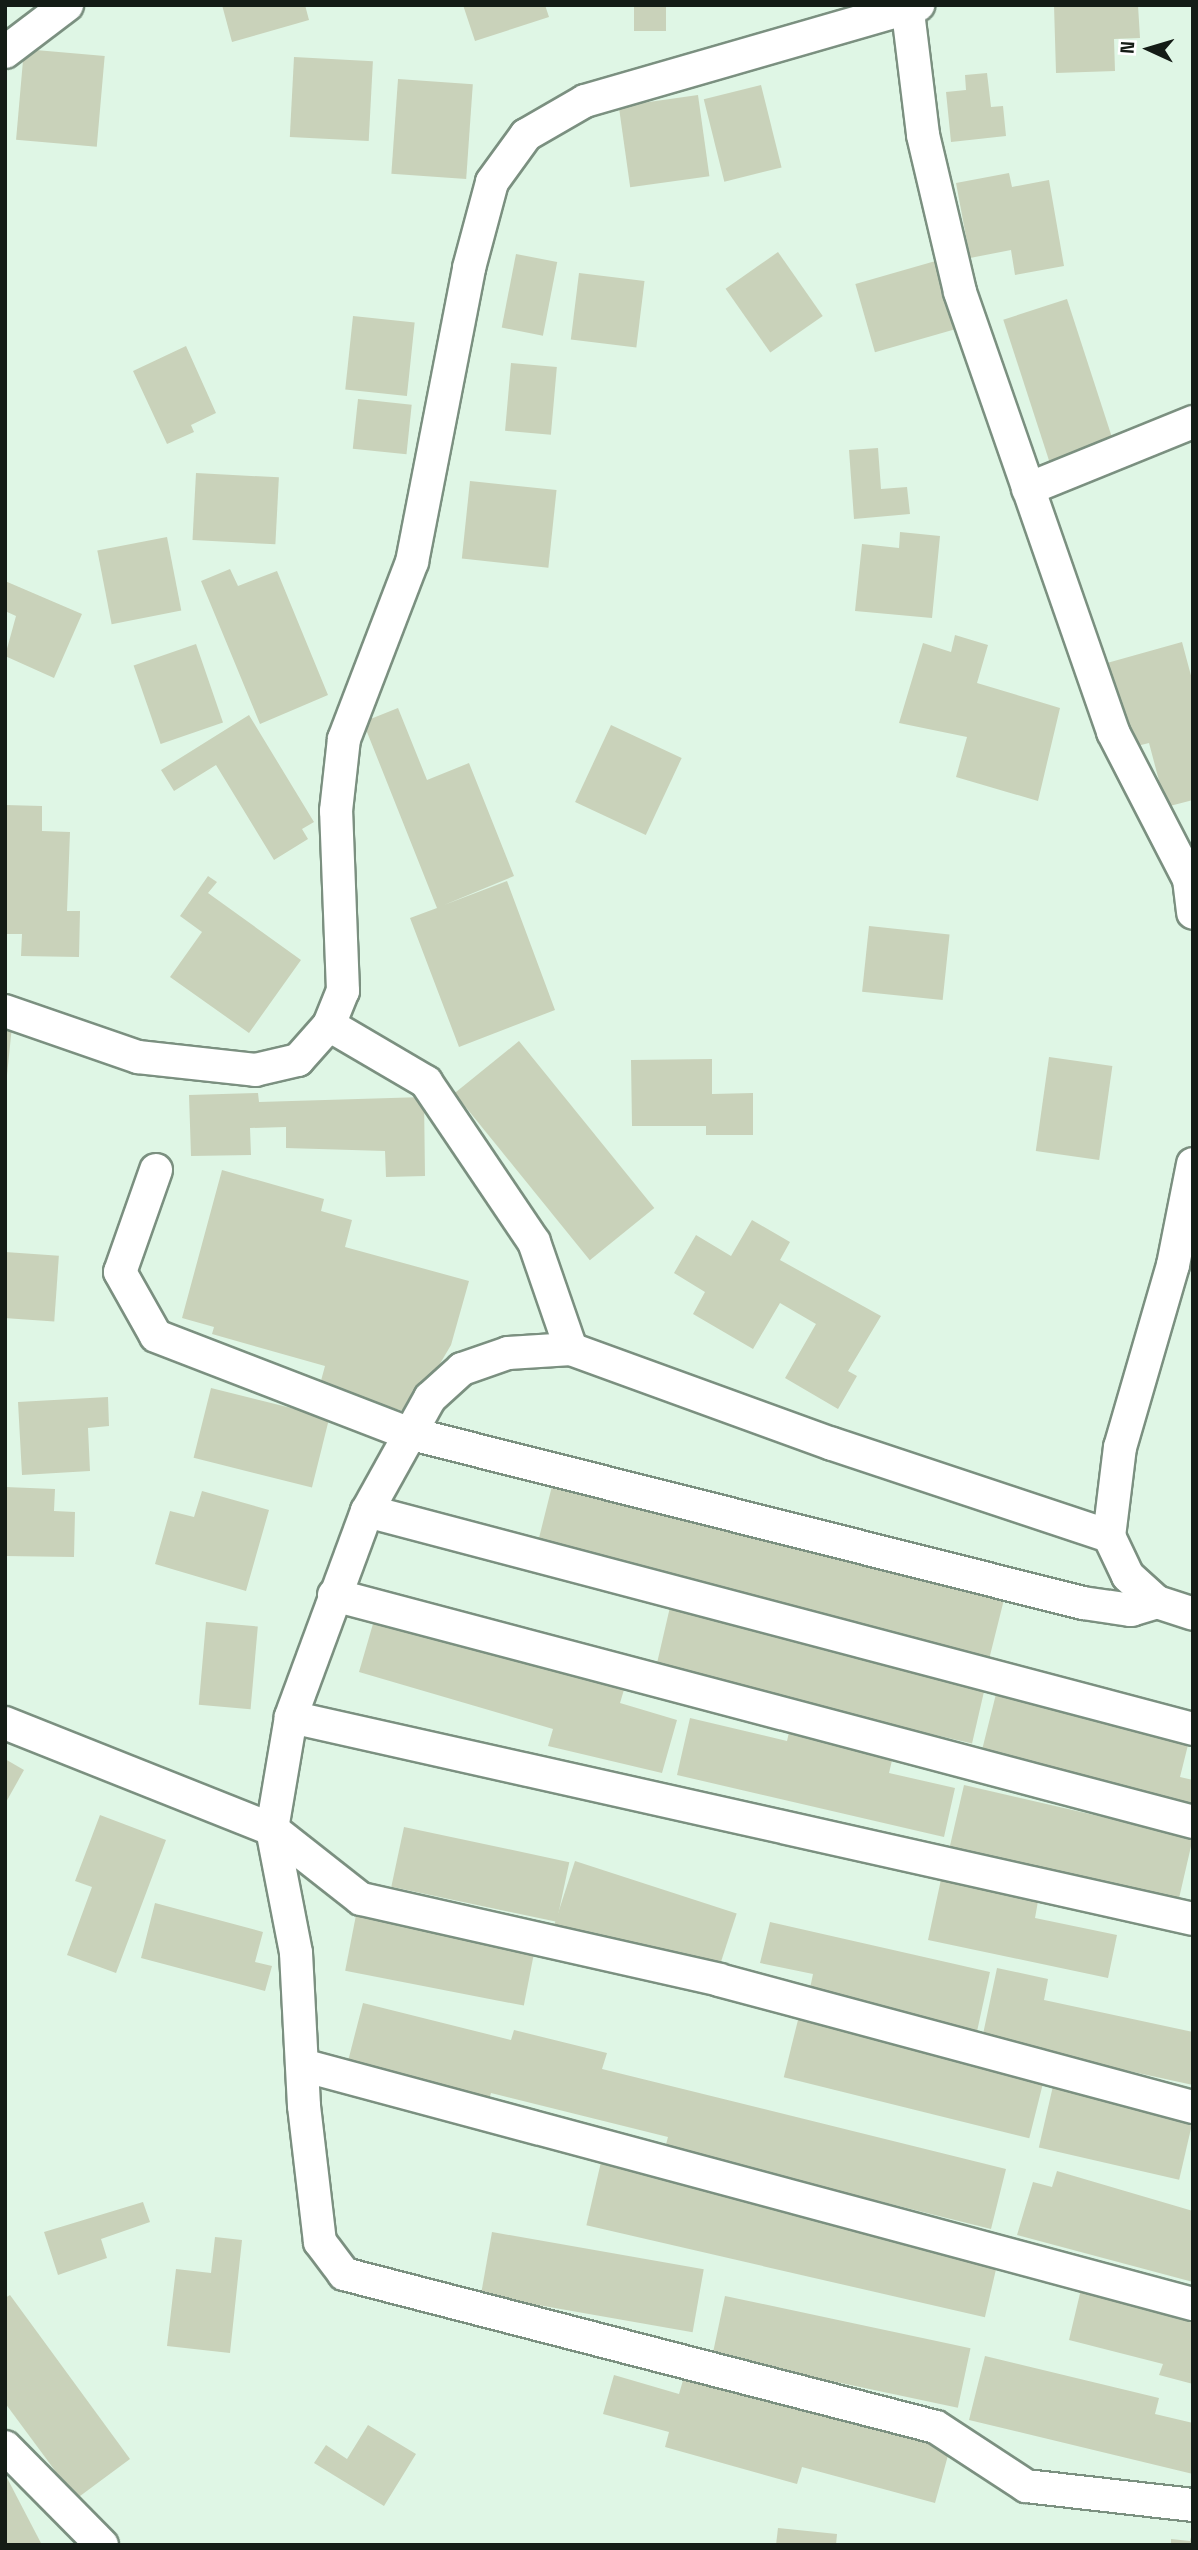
<!DOCTYPE html>
<html>
<head>
<meta charset="utf-8">
<style>
	body { margin:0 }
	#map { position:relative; width:1198px; height:2550px; overflow:hidden; background:#dff6e5; font-family:"Space Grotesk",sans-serif }
	div>[style] { position:absolute }
	[style*='--x'] { left:calc(var(--x)*1px); top:calc(var(--y)*1px); width:calc(var(--w)*1px); rotate:calc(var(--a)*1deg) }
	.building>* { inset:0; background:#c9d2ba; transform-origin:0 0 }
	.roads { filter:drop-shadow(2px 0 #7b9080) drop-shadow(-2px 0 #7b9080) drop-shadow(0 2px #7b9080) drop-shadow(0 -2px #7b9080) }
	.minor>* { height:32px; margin:-16px; padding:0 16px; transform-origin:16px; border-radius:16px; background:#fff }
	span { translate:-50% -50%; white-space:nowrap; text-align:center; line-height:1.15; -webkit-text-stroke:5px #fff; paint-order:stroke }
	.frame { position:absolute; inset:0; border:7px solid #141c16; pointer-events:none }
	.north { position:absolute; left:1114px; top:14px; width:70px; height:70px; -webkit-text-stroke:5px #fff; paint-order:stroke; rotate:274deg; font-size:19px; font-weight:700; line-height:28px; text-align:center; color:#141c16 }
	.north::after { content:''; display:block; margin:auto; width:24px; height:32px; background:#141c16; clip-path:polygon(50% 0,100% 100%,50% 72%,0 100%) }
</style>
</head>
<body>
<div id="map">
	<div class="building">
		<div style="clip-path:polygon(222px 5px,305px 5px,309px 20px,232px 42px)"></div>
		<div style="clip-path:polygon(463px 5px,545px 5px,549px 17px,475px 41px)"></div>
		<div style="left:634px;top:5px;width:32px;height:26px"></div>
		<div style="clip-path:polygon(1054px 5px,1138px 5px,1140px 38px,1114px 39px,1115px 71px,1056px 73px)"></div>
		<div style="left:24px;top:49px;width:81px;height:91px;rotate:5deg"></div>
		<div style="left:294px;top:57px;width:79px;height:80px;rotate:3deg"></div>
		<div style="clip-path:polygon(987px 73px,991px 107px,1003px 106px,1006px 136px,951px 142px,946px 92px,966px 90px,965px 75px)"></div>
		<div style="left:398px;top:79px;width:75px;height:95px;rotate:4deg"></div>
		<div style="left:761px;top:85px;width:85px;height:59px;rotate:76deg"></div>
		<div style="left:698px;top:95px;width:82px;height:80px;rotate:82deg"></div>
		<div style="clip-path:polygon(1009px 173px,1012px 187px,1049px 180px,1064px 266px,1015px 275px,1011px 250px,970px 258px,956px 183px)"></div>
		<div style="left:778px;top:252px;width:78px;height:64px;rotate:55deg"></div>
		<div style="left:516px;top:254px;width:42px;height:75px;rotate:11deg"></div>
		<div style="left:939px;top:260px;width:71px;height:87px;rotate:74deg"></div>
		<div style="left:579px;top:273px;width:66px;height:67px;rotate:7deg"></div>
		<div style="left:1067px;top:299px;width:152px;height:67px;rotate:72deg"></div>
		<div style="left:353px;top:316px;width:62px;height:74px;rotate:6deg"></div>
		<div style="clip-path:polygon(186px 346px,216px 413px,191px 425px,194px 432px,167px 444px,133px 371px)"></div>
		<div style="left:511px;top:363px;width:46px;height:68px;rotate:5deg"></div>
		<div style="left:358px;top:399px;width:54px;height:50px;rotate:6deg"></div>
		<div style="clip-path:polygon(878px 448px,881px 489px,907px 487px,910px 514px,854px 519px,849px 450px)"></div>
		<div style="left:196px;top:473px;width:83px;height:67px;rotate:3deg"></div>
		<div style="left:470px;top:481px;width:87px;height:78px;rotate:6deg"></div>
		<div style="clip-path:polygon(900px 532px,940px 536px,932px 618px,855px 611px,862px 544px,899px 548px)"></div>
		<div style="left:167px;top:537px;width:75px;height:71px;rotate:79deg"></div>
		<div style="clip-path:polygon(230px 569px,238px 586px,277px 571px,328px 695px,260px 724px,201px 581px)"></div>
		<div style="clip-path:polygon(5px 581px,82px 614px,54px 678px,5px 656px,16px 616px,5px 611px)"></div>
		<div style="clip-path:polygon(955px 635px,988px 645px,977px 683px,1060px 708px,1038px 801px,956px 777px,967px 737px,899px 723px,923px 643px,951px 652px)"></div>
		<div style="clip-path:polygon(1182px 642px,1193px 683px,1193px 800px,1166px 807px,1149px 743px,1129px 748px,1107px 663px)"></div>
		<div style="left:196px;top:644px;width:83px;height:66px;rotate:71deg"></div>
		<div style="clip-path:polygon(398px 708px,427px 780px,469px 763px,514px 876px,444px 905px,507px 881px,555px 1010px,459px 1047px,410px 918px,437px 908px,363px 722px)"></div>
		<div style="clip-path:polygon(249px 715px,314px 822px,302px 829px,308px 839px,274px 860px,216px 765px,174px 791px,161px 770px)"></div>
		<div style="left:611px;top:725px;width:78px;height:85px;rotate:25deg"></div>
		<div style="clip-path:polygon(5px 805px,42px 806px,42px 831px,70px 832px,67px 911px,80px 911px,79px 957px,21px 956px,22px 934px,5px 934px)"></div>
		<div style="clip-path:polygon(208px 876px,217px 882px,208px 893px,301px 960px,249px 1033px,170px 977px,202px 932px,180px 916px)"></div>
		<div style="left:869px;top:926px;width:81px;height:66px;rotate:6deg"></div>
		<div style="clip-path:polygon(5px 1025px,12px 1026px,7px 1075px,5px 1075px)"></div>
		<div style="left:519px;top:1041px;width:215px;height:83px;rotate:51deg"></div>
		<div style="left:1049px;top:1057px;width:64px;height:95px;rotate:8deg"></div>
		<div style="clip-path:polygon(712px 1059px,712px 1094px,753px 1093px,753px 1135px,706px 1135px,706px 1126px,632px 1126px,631px 1060px)"></div>
		<div style="clip-path:polygon(258px 1093px,259px 1102px,424px 1097px,425px 1176px,386px 1177px,385px 1151px,286px 1148px,286px 1127px,250px 1128px,251px 1155px,191px 1156px,189px 1095px)"></div>
		<div style="clip-path:polygon(222px 1170px,324px 1199px,321px 1211px,352px 1220px,345px 1247px,469px 1281px,451px 1345px,411px 1413px,319px 1388px,325px 1366px,212px 1334px,214px 1327px,182px 1318px)"></div>
		<div style="clip-path:polygon(752px 1220px,790px 1242px,780px 1260px,881px 1316px,848px 1371px,857px 1376px,838px 1409px,785px 1378px,816px 1324px,780px 1303px,753px 1349px,693px 1314px,705px 1292px,674px 1273px,696px 1235px,731px 1256px)"></div>
		<div style="left:5px;top:1252px;width:54px;height:66px;rotate:4deg"></div>
		<div style="left:211px;top:1388px;width:122px;height:72px;rotate:14deg"></div>
		<div style="clip-path:polygon(108px 1397px,109px 1426px,88px 1428px,90px 1471px,22px 1475px,18px 1402px)"></div>
		<div style="left:553px;top:1482px;width:466px;height:66px;rotate:14deg"></div>
		<div style="clip-path:polygon(5px 1487px,55px 1489px,54px 1511px,75px 1512px,74px 1557px,5px 1556px)"></div>
		<div style="clip-path:polygon(202px 1491px,269px 1510px,246px 1591px,155px 1564px,170px 1511px,194px 1517px)"></div>
		<div style="left:670px;top:1607px;width:325px;height:65px;rotate:13deg"></div>
		<div style="clip-path:polygon(377px 1610px,626px 1683px,620px 1703px,677px 1720px,662px 1773px,548px 1746px,553px 1729px,359px 1672px)"></div>
		<div style="left:206px;top:1622px;width:52px;height:83px;rotate:5deg"></div>
		<div style="clip-path:polygon(997px 1690px,1190px 1737px,1180px 1777px,1193px 1780px,1193px 1810px,980px 1758px)"></div>
		<div style="clip-path:polygon(690px 1718px,787px 1741px,790px 1728px,894px 1752px,889px 1773px,955px 1788px,944px 1837px,677px 1775px)"></div>
		<div style="clip-path:polygon(5px 1759px,24px 1770px,5px 1804px)"></div>
		<div style="left:964px;top:1785px;width:235px;height:72px;rotate:13deg"></div>
		<div style="clip-path:polygon(100px 1815px,166px 1840px,116px 1973px,67px 1955px,92px 1887px,75px 1881px)"></div>
		<div style="left:404px;top:1827px;width:169px;height:61px;rotate:12deg"></div>
		<div style="left:575px;top:1861px;width:170px;height:67px;rotate:18deg"></div>
		<div style="clip-path:polygon(943px 1870px,1040px 1890px,1035px 1918px,1117px 1935px,1108px 1978px,928px 1940px)"></div>
		<div style="clip-path:polygon(155px 1903px,263px 1932px,255px 1962px,272px 1966px,265px 1991px,141px 1958px)"></div>
		<div style="left:357px;top:1910px;width:182px;height:62px;rotate:11deg"></div>
		<div style="clip-path:polygon(770px 1922px,990px 1972px,976px 2036px,808px 1998px,813px 1974px,760px 1963px)"></div>
		<div style="clip-path:polygon(997px 1968px,1048px 1979px,1044px 2000px,1193px 2032px,1193px 2085px,982px 2039px)"></div>
		<div style="clip-path:polygon(363px 2003px,511px 2040px,514px 2030px,607px 2053px,602px 2069px,1006px 2169px,991px 2229px,665px 2148px,668px 2137px,491px 2093px,489px 2100px,347px 2065px)"></div>
		<div style="left:799px;top:2016px;width:253px;height:63px;rotate:14deg"></div>
		<div style="left:1053px;top:2086px;width:144px;height:63px;rotate:13deg"></div>
		<div style="left:601px;top:2162px;width:409px;height:65px;rotate:13deg"></div>
		<div style="clip-path:polygon(1057px 2171px,1193px 2211px,1193px 2282px,1017px 2235px,1033px 2182px,1052px 2187px)"></div>
		<div style="clip-path:polygon(143px 2202px,150px 2222px,101px 2239px,107px 2258px,58px 2275px,44px 2232px)"></div>
		<div style="left:492px;top:2232px;width:215px;height:64px;rotate:10deg"></div>
		<div style="clip-path:polygon(215px 2237px,242px 2240px,230px 2353px,167px 2346px,176px 2269px,211px 2273px)"></div>
		<div style="clip-path:polygon(1082px 2285px,1193px 2313px,1193px 2384px,1159px 2375px,1163px 2364px,1069px 2340px)"></div>
		<div style="clip-path:polygon(10px 2295px,130px 2459px,76px 2499px,5px 2403px,5px 2298px)"></div>
		<div style="left:725px;top:2296px;width:251px;height:61px;rotate:12deg"></div>
		<div style="clip-path:polygon(985px 2356px,1159px 2398px,1155px 2414px,1193px 2423px,1193px 2474px,969px 2420px)"></div>
		<div style="clip-path:polygon(688px 2363px,950px 2448px,935px 2503px,802px 2467px,797px 2484px,665px 2447px,669px 2432px,603px 2414px,614px 2375px,679px 2394px)"></div>
		<div style="clip-path:polygon(368px 2425px,416px 2454px,384px 2506px,314px 2463px,326px 2445px,347px 2459px)"></div>
		<div style="clip-path:polygon(5px 2474px,42px 2545px,5px 2545px)"></div>
		<div style="clip-path:polygon(778px 2528px,837px 2534px,836px 2545px,776px 2545px)"></div>
		<div style="clip-path:polygon(1193px 2529px,1193px 2545px,1171px 2545px,1171px 2539px,1190px 2541px)"></div>
	</div>
	<div class="roads">
		<div class="minor">
			<div style="--x:908;--y:12;--w:124;--a:83"></div>
			<div style="--x:923;--y:135;--w:161;--a:76.7"></div>
			<div style="--x:960;--y:292;--w:466;--a:70.8"></div>
			<div style="--x:1113;--y:732;--w:165;--a:62.7"></div>
			<div style="--x:1189;--y:879;--w:34;--a:83"></div>
			<div style="--x:5;--y:52;--w:78;--a:-37.2"></div>
			<div style="--x:1028;--y:489;--w:178;--a:-22.1"></div>
			<div style="--x:5;--y:1011;--w:141;--a:19.1"></div>
			<div style="--x:138;--y:1057;--w:118;--a:6.3"></div>
			<div style="--x:255;--y:1070;--w:44;--a:-13.1"></div>
			<div style="--x:298;--y:1060;--w:47;--a:-48.5"></div>
			<div style="--x:329;--y:1025;--w:37;--a:-68"></div>
			<div style="--x:343;--y:991;--w:180;--a:-92.2"></div>
			<div style="--x:336;--y:811;--w:72;--a:-83.7"></div>
			<div style="--x:344;--y:739;--w:190;--a:-69"></div>
			<div style="--x:412;--y:562;--w:299;--a:-79"></div>
			<div style="--x:469;--y:268;--w:89;--a:-75"></div>
			<div style="--x:492;--y:182;--w:58;--a:-54.1"></div>
			<div style="--x:526;--y:135;--w:68;--a:-30"></div>
			<div style="--x:585;--y:101;--w:347;--a:-16.1"></div>
			<div style="--x:329;--y:1025;--w:113;--a:30.4"></div>
			<div style="--x:426;--y:1082;--w:193;--a:56"></div>
			<div style="--x:534;--y:1242;--w:113;--a:70.9"></div>
			<div style="--x:1193;--y:1164;--w:103;--a:101.2"></div>
			<div style="--x:1173;--y:1265;--w:190;--a:106.2"></div>
			<div style="--x:1120;--y:1447;--w:90;--a:97"></div>
			<div style="--x:1109;--y:1536;--w:44;--a:64.6"></div>
			<div style="--x:1128;--y:1576;--w:39;--a:42"></div>
			<div style="--x:1157;--y:1602;--w:38;--a:18"></div>
			<div style="--x:156;--y:1170;--w:108;--a:109.4"></div>
			<div style="--x:120;--y:1272;--w:73;--a:60.6"></div>
			<div style="--x:156;--y:1336;--w:270;--a:21.1"></div>
			<div style="--x:408;--y:1433;--w:696;--a:14.14"></div>
			<div style="--x:1083;--y:1603;--w:49;--a:8.3"></div>
			<div style="--x:1131;--y:1610;--w:27;--a:-17"></div>
			<div style="--x:367;--y:1511;--w:854;--a:14.78"></div>
			<div style="--x:1109;--y:1536;--w:292;--a:-161.6"></div>
			<div style="--x:832;--y:1444;--w:278;--a:-160"></div>
			<div style="--x:571;--y:1349;--w:63;--a:176.4"></div>
			<div style="--x:508;--y:1353;--w:49;--a:160.8"></div>
			<div style="--x:462;--y:1369;--w:43;--a:137.8"></div>
			<div style="--x:430;--y:1398;--w:129;--a:119.1"></div>
			<div style="--x:367;--y:1511;--w:220;--a:110.3"></div>
			<div style="--x:291;--y:1717;--w:114;--a:99.6"></div>
			<div style="--x:272;--y:1829;--w:126;--a:79"></div>
			<div style="--x:296;--y:1953;--w:153;--a:87"></div>
			<div style="--x:304;--y:2106;--w:137;--a:83.3"></div>
			<div style="--x:320;--y:2242;--w:40;--a:53"></div>
			<div style="--x:344;--y:2274;--w:611;--a:14.49"></div>
			<div style="--x:936;--y:2427;--w:108;--a:33.2"></div>
			<div style="--x:1026;--y:2486;--w:168;--a:6.5"></div>
			<div style="--x:334;--y:1595;--w:888;--a:14.8"></div>
			<div style="--x:291;--y:1717;--w:924;--a:12.62"></div>
			<div style="--x:5;--y:1723;--w:287;--a:21.7"></div>
			<div style="--x:272;--y:1829;--w:113;--a:38.2"></div>
			<div style="--x:361;--y:1899;--w:367;--a:12.7"></div>
			<div style="--x:719;--y:1980;--w:491;--a:15"></div>
			<div style="--x:302;--y:2065;--w:922;--a:15.02"></div>
			<div style="--x:5;--y:2447;--w:138;--a:45.3"></div>
		</div>
	</div>
	<div class="frame"></div>
	<div class="north">N</div>
</div>
</body>
</html>
